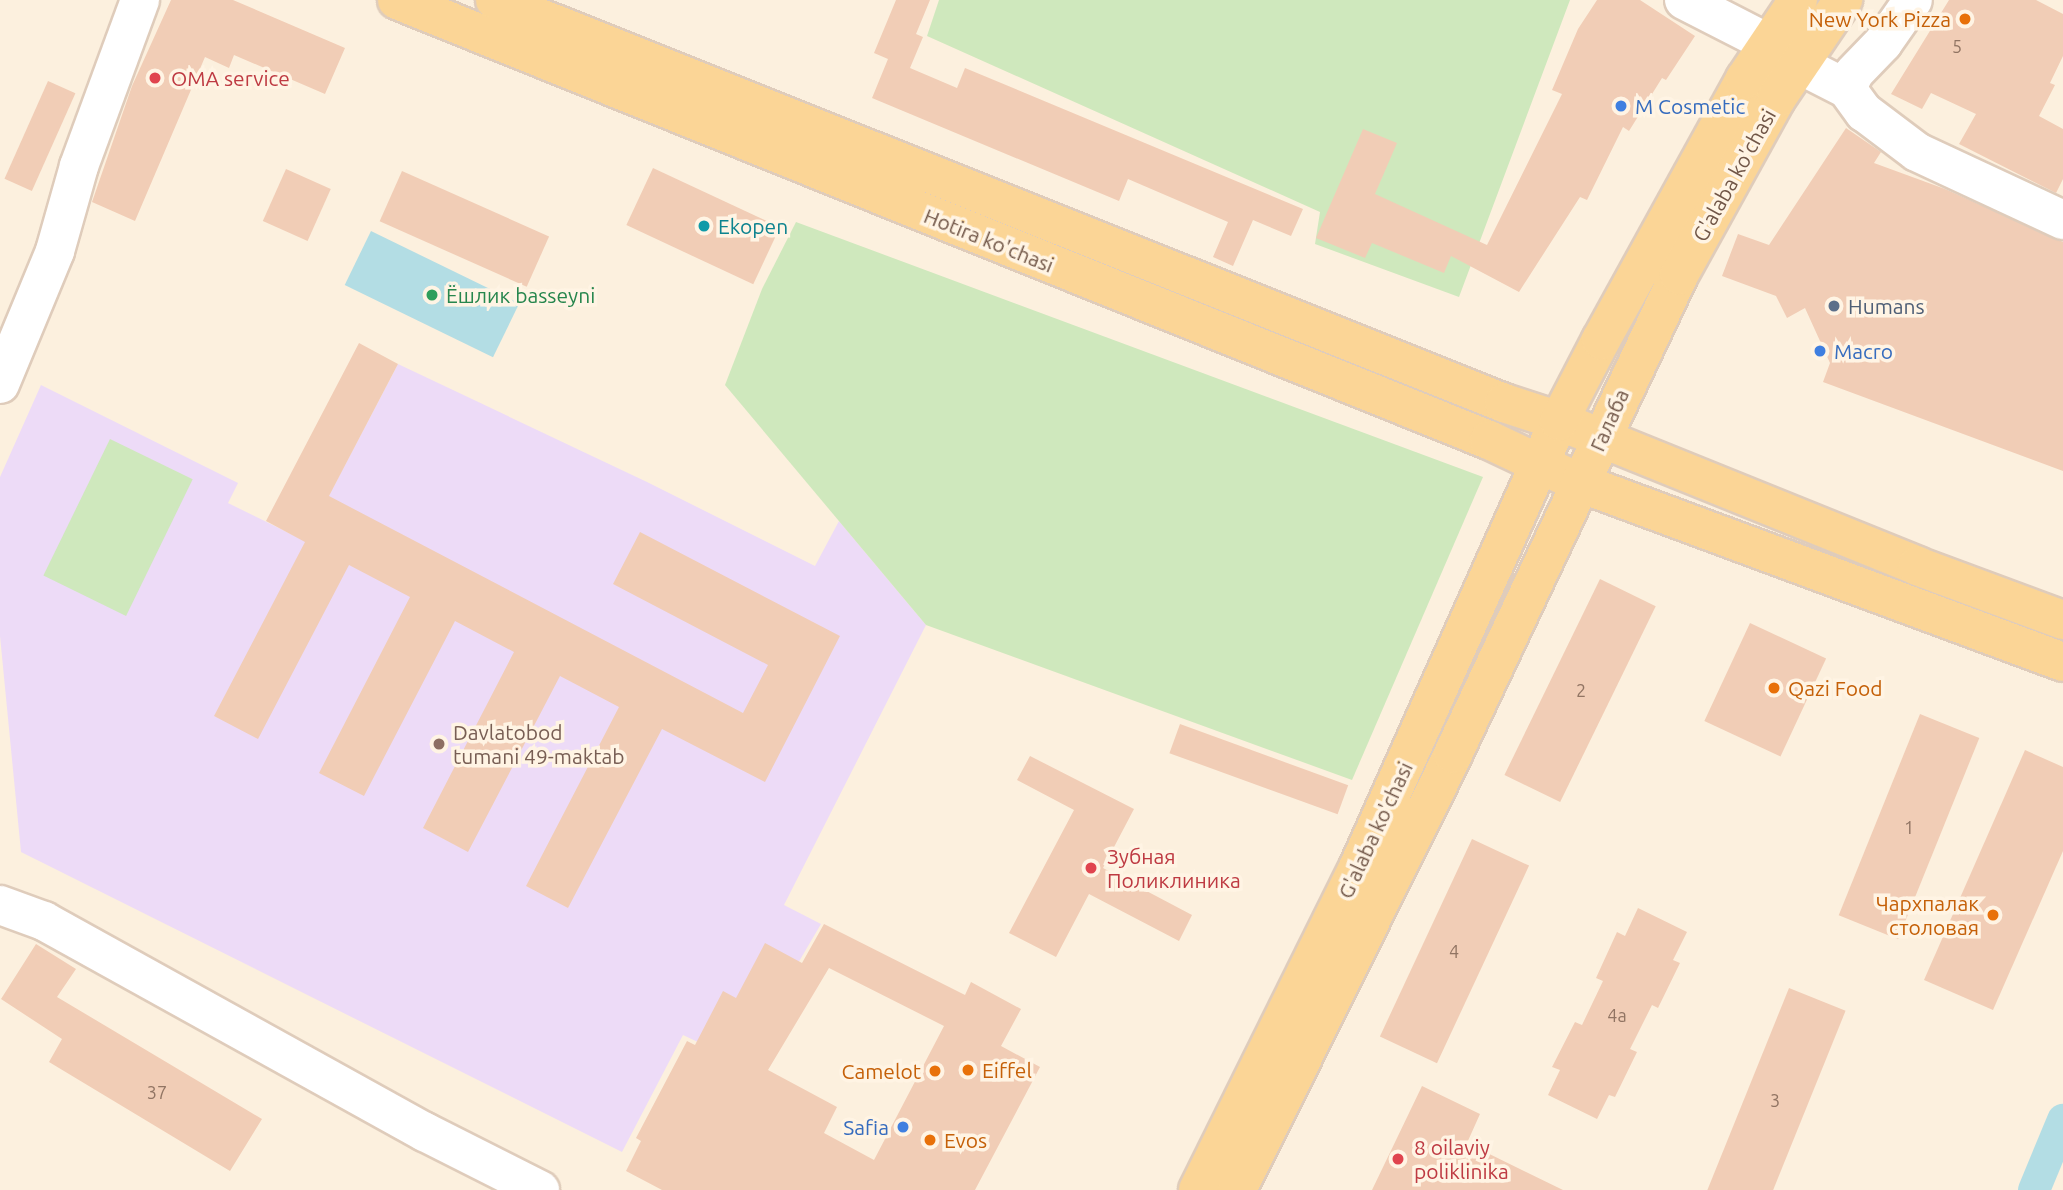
<!DOCTYPE html>
<html>
<head>
<meta charset="utf-8">
<style>
	body { margin:0 }
	#map { position:relative; width:2063px; height:1190px; overflow:hidden; background:#fcf0de; font-family:Ubuntu,sans-serif }
	div>[style] { position:absolute }
	[style*='--x'] { left:calc(var(--x)*1px); top:calc(var(--y)*1px); width:calc(var(--w)*1px); rotate:calc(var(--a)*1deg) }
	.education>* { inset:0; background:#eddbf7 }
	.green>* { inset:0; background:#cfe8bd; transform-origin:0 0 }
	.water>* { inset:0; background:#b3dde4; transform-origin:0 0 }
	.canal>* { height:32px; margin:-16px; padding:0 16px; transform-origin:16px; border-radius:16px; background:#b3dde4 }
	.building>* { inset:0; background:#f1cdb6; transform-origin:0 0 }
	.roads { filter:drop-shadow(2px 0 #dfccbb) drop-shadow(-2px 0 #dfccbb) drop-shadow(0 2px #dfccbb) drop-shadow(0 -2px #dfccbb) }
	.minor>* { height:38px; margin:-19px; padding:0 19px; transform-origin:19px; border-radius:19px; background:#fff }
	.major>* { height:38px; margin:-19px; padding:0 19px; transform-origin:19px; border-radius:19px; background:#fbd596 }
	.dots>* { width:19px; height:19px; translate:-50% -50%; box-sizing:border-box; border:4px solid #fff4e4; border-radius:50% }
	span { translate:-50% -50%; white-space:nowrap; text-align:center; line-height:1.15; -webkit-text-stroke:7px #fff4e4; paint-order:stroke }
	.number-label { font-size:18px; color:#917463 }
	.number-label span { -webkit-text-stroke-width:0 }
	.food-label { font-size:21px; color:#c56008 }
	.right { translate:-100% -50%; text-align:right }
	.left { translate:0 -50%; text-align:left }
	.health-label { font-size:21px; color:#be3a42 }
	.shop-label { font-size:21px; color:#366cbe }
	.street-label { font-size:21px; color:#715647 }
	.culture-label { font-size:21px; color:#0d838f }
	.leisure-label { font-size:21px; color:#27864d }
	.service-label { font-size:21px; color:#4e5e75 }
	.education-label { font-size:21px; color:#785e54 }
</style>
</head>
<body>
<div id="map">
	<div class="education">
		<div style="clip-path:polygon(398px 364px,647px 482px,815px 566px,839px 521px,926px 625px,784px 905px,821px 924px,740px 1062px,683px 1035px,622px 1152px,21px 852px,0 636px,0 477px,41px 385px,238px 483px,228px 503px,305px 541px)"></div>
	</div>
	<div class="green">
		<div style="clip-path:polygon(939px 0,1570px 0,1459px 297px,1315px 244px,1320px 212px,927px 36px)"></div>
		<div style="clip-path:polygon(796px 222px,1483px 477px,1352px 780px,926px 625px,725px 385px,762px 289px)"></div>
		<div style="left:110px;top:439px;width:92px;height:152px;rotate:26deg"></div>
	</div>
	<div class="water">
		<div style="left:371px;top:231px;width:165px;height:60px;rotate:26deg"></div>
	</div>
	<div class="canal">
		<div style="--x:2034;--y:1190;--w:76;--a:-67.5"></div>
	</div>
	<div class="building">
		<div style="clip-path:polygon(171px 0,233px 0,345px 48px,325px 94px,234px 55px,229px 68px,205px 57px,135px 221px,92px 202px,132px 86px)"></div>
		<div style="clip-path:polygon(896px 0,930px 0,916px 34px,923px 37px,910px 68px,957px 88px,965px 68px,1303px 209px,1291px 236px,1253px 220px,1233px 266px,1213px 257px,1228px 222px,1128px 179px,1119px 201px,872px 98px,888px 59px,874px 53px)"></div>
		<div style="clip-path:polygon(1597px 0,1640px 0,1695px 36px,1666px 80px,1662px 78px,1629px 131px,1623px 127px,1587px 200px,1580px 197px,1519px 292px,1451px 256px,1444px 273px,1372px 243px,1365px 258px,1316px 238px,1363px 129px,1397px 143px,1375px 194px,1487px 245px,1562px 94px,1552px 90px,1578px 29px)"></div>
		<div style="clip-path:polygon(1949px 0,2036px 0,2063px 14px,2063px 56px,2050px 83px,2055px 85px,2039px 116px,2063px 129px,2063px 179px,2056px 193px,1959px 144px,1976px 114px,1931px 93px,1922px 109px,1891px 94px)"></div>
		<div style="left:48px;top:81px;width:30px;height:107px;rotate:24deg"></div>
		<div style="clip-path:polygon(1846px 128px,1881px 152px,1874px 163px,1945px 189px,2063px 242px,2063px 471px,1823px 382px,1830px 363px,1805px 308px,1787px 318px,1776px 296px,1722px 276px,1738px 234px,1769px 245px)"></div>
		<div style="left:653px;top:168px;width:140px;height:63px;rotate:25deg"></div>
		<div style="left:286px;top:169px;width:49px;height:57px;rotate:24deg"></div>
		<div style="left:402px;top:171px;width:161px;height:55px;rotate:24deg"></div>
		<div style="clip-path:polygon(359px 343px,398px 364px,329px 496px,743px 713px,768px 665px,613px 584px,640px 532px,840px 636px,765px 782px,662px 729px,568px 908px,526px 886px,619px 707px,560px 676px,468px 852px,423px 828px,514px 652px,455px 621px,364px 796px,319px 773px,410px 597px,349px 565px,258px 739px,214px 716px,305px 542px,266px 521px)"></div>
		<div style="left:1600px;top:579px;width:62px;height:218px;rotate:26deg"></div>
		<div style="left:1750px;top:623px;width:84px;height:108px;rotate:25deg"></div>
		<div style="left:1920px;top:714px;width:64px;height:217px;rotate:22deg"></div>
		<div style="left:1180px;top:724px;width:179px;height:31px;rotate:20deg"></div>
		<div style="clip-path:polygon(2025px 750px,2063px 767px,2063px 851px,1993px 1010px,1924px 980px)"></div>
		<div style="clip-path:polygon(1030px 756px,1134px 809px,1103px 868px,1192px 915px,1179px 941px,1089px 894px,1056px 957px,1009px 933px,1074px 810px,1017px 780px)"></div>
		<div style="left:1472px;top:839px;width:63px;height:218px;rotate:25deg"></div>
		<div style="clip-path:polygon(1638px 908px,1687px 932px,1673px 960px,1680px 963px,1658px 1008px,1652px 1005px,1630px 1049px,1637px 1052px,1615px 1097px,1609px 1095px,1597px 1119px,1548px 1095px,1560px 1070px,1552px 1067px,1575px 1022px,1582px 1025px,1603px 981px,1596px 978px,1617px 932px,1625px 936px)"></div>
		<div style="clip-path:polygon(evenodd,824px 924px,965px 995px,971px 982px,1021px 1009px,1001px 1046px,1040px 1067px,975px 1190px,662px 1190px,626px 1171px,641px 1141px,636px 1138px,687px 1041px,695px 1045px,723px 991px,736px 998px,765px 943px,802px 963px,824px 924px,829px 968px,944px 1026px,874px 1160px,824px 1133px,837px 1107px,768px 1070px,829px 968px)"></div>
		<div style="clip-path:polygon(36px 944px,76px 969px,57px 997px,262px 1119px,230px 1171px,49px 1062px,62px 1039px,1px 999px)"></div>
		<div style="left:1789px;top:988px;width:61px;height:218px;rotate:22deg"></div>
		<div style="clip-path:polygon(1422px 1086px,1480px 1114px,1467px 1143px,1563px 1190px,1372px 1190px)"></div>
	</div>
	<div class="roads">
		<div class="minor">
			<div style="--x:1684;--y:0;--w:94;--a:27.1"></div>
			<div style="--x:1798;--y:64;--w:55;--a:27"></div>
			<div style="--x:1847;--y:89;--w:17;--a:-66"></div>
			<div style="--x:1854;--y:73;--w:42;--a:-46"></div>
			<div style="--x:1883;--y:43;--w:52;--a:-55.1"></div>
			<div style="--x:1847;--y:89;--w:29;--a:54"></div>
			<div style="--x:1864;--y:112;--w:66;--a:37"></div>
			<div style="--x:1917;--y:152;--w:161;--a:25"></div>
			<div style="--x:0;--y:384;--w:144;--a:-67.5"></div>
			<div style="--x:55;--y:251;--w:88;--a:-74.2"></div>
			<div style="--x:79;--y:166;--w:177;--a:-69.8"></div>
			<div style="--x:0;--y:905;--w:47;--a:20"></div>
			<div style="--x:44;--y:921;--w:436;--a:29"></div>
			<div style="--x:425;--y:1132;--w:129;--a:26.8"></div>
		</div>
		<div class="major">
			<div style="--x:397;--y:0;--w:1177;--a:21.95"></div>
			<div style="--x:1489;--y:440;--w:101;--a:25.3"></div>
			<div style="--x:1580;--y:483;--w:515;--a:20.33"></div>
			<div style="--x:495;--y:0;--w:1087;--a:21.77"></div>
			<div style="--x:1504;--y:403;--w:58;--a:18.1"></div>
			<div style="--x:1559;--y:421;--w:386;--a:22"></div>
			<div style="--x:1917;--y:566;--w:156;--a:20.3"></div>
			<div style="--x:1198;--y:1190;--w:357;--a:-63.6"></div>
			<div style="--x:1357;--y:870;--w:492;--a:-65.8"></div>
			<div style="--x:1559;--y:421;--w:91;--a:-62.6"></div>
			<div style="--x:1601;--y:340;--w:298;--a:-61.1"></div>
			<div style="--x:1745;--y:79;--w:95;--a:-56.1"></div>
			<div style="--x:1237;--y:1190;--w:487;--a:-63.6"></div>
			<div style="--x:1453;--y:754;--w:530;--a:-64.74"></div>
			<div style="--x:1679;--y:275;--w:201;--a:-61.1"></div>
			<div style="--x:1776;--y:99;--w:120;--a:-55.9"></div>
		</div>
	</div>
	<div class="dots">
		<div style="left:1965px;top:19px;background:#e8710a"></div>
		<div style="left:155px;top:78px;background:#e0444e"></div>
		<div style="left:1621px;top:106px;background:#3f7fe0"></div>
		<div style="left:704px;top:226px;background:#0f9aa8"></div>
		<div style="left:432px;top:295px;background:#2e9e5b"></div>
		<div style="left:1834px;top:306px;background:#5c6f8a"></div>
		<div style="left:1820px;top:351px;background:#3f7fe0"></div>
		<div style="left:1774px;top:688px;background:#e8710a"></div>
		<div style="left:439px;top:744px;background:#8d6e63"></div>
		<div style="left:1091px;top:868px;background:#e0444e"></div>
		<div style="left:1993px;top:915px;background:#e8710a"></div>
		<div style="left:968px;top:1070px;background:#e8710a"></div>
		<div style="left:935px;top:1071px;background:#e8710a"></div>
		<div style="left:903px;top:1127px;background:#3f7fe0"></div>
		<div style="left:930px;top:1140px;background:#e8710a"></div>
		<div style="left:1398px;top:1159px;background:#e0444e"></div>
	</div>
	<div class="number-label">
		<span style="left:1957px;top:46px">5</span>
		<span style="left:1581px;top:690px">2</span>
		<span style="left:1909px;top:827px">1</span>
		<span style="left:1454px;top:951px">4</span>
		<span style="left:1617px;top:1015px">4a</span>
		<span style="left:157px;top:1092px">37</span>
		<span style="left:1775px;top:1100px">3</span>
	</div>
	<div class="food-label">
		<span class="right" style="left:1951px;top:19px">New York Pizza</span>
		<span class="left" style="left:1788px;top:688px">Qazi Food</span>
		<span class="right" style="left:1979px;top:915px">Чархпалак<br>столовая</span>
		<span class="left" style="left:982px;top:1070px">Eiffel</span>
		<span class="right" style="left:921px;top:1071px">Camelot</span>
		<span class="left" style="left:944px;top:1140px">Evos</span>
	</div>
	<div class="health-label">
		<span class="left" style="left:171px;top:78px">OMA service</span>
		<span class="left" style="left:1107px;top:868px">Зубная<br>Поликлиника</span>
		<span class="left" style="left:1414px;top:1159px">8 oilaviy<br>poliklinika</span>
	</div>
	<div class="shop-label">
		<span class="left" style="left:1635px;top:106px">M Cosmetic</span>
		<span class="left" style="left:1834px;top:351px">Macro</span>
		<span class="right" style="left:889px;top:1127px">Safia</span>
	</div>
	<div class="street-label">
		<span style="left:1734px;top:175px;rotate:-61deg">G'alaba ko'chasi</span>
		<span style="left:989px;top:240px;rotate:22deg">Hotira ko'chasi</span>
		<span style="left:1609px;top:420px;rotate:-66deg">Галаба</span>
		<span style="left:1375px;top:830px;rotate:-65deg">G'alaba ko'chasi</span>
	</div>
	<div class="culture-label">
		<span class="left" style="left:718px;top:226px">Ekopen</span>
	</div>
	<div class="leisure-label">
		<span class="left" style="left:446px;top:295px">Ёшлик basseyni</span>
	</div>
	<div class="service-label">
		<span class="left" style="left:1848px;top:306px">Humans</span>
	</div>
	<div class="education-label">
		<span class="left" style="left:453px;top:744px">Davlatobod<br>tumani 49-maktab</span>
	</div>
</div>
</body>
</html>
